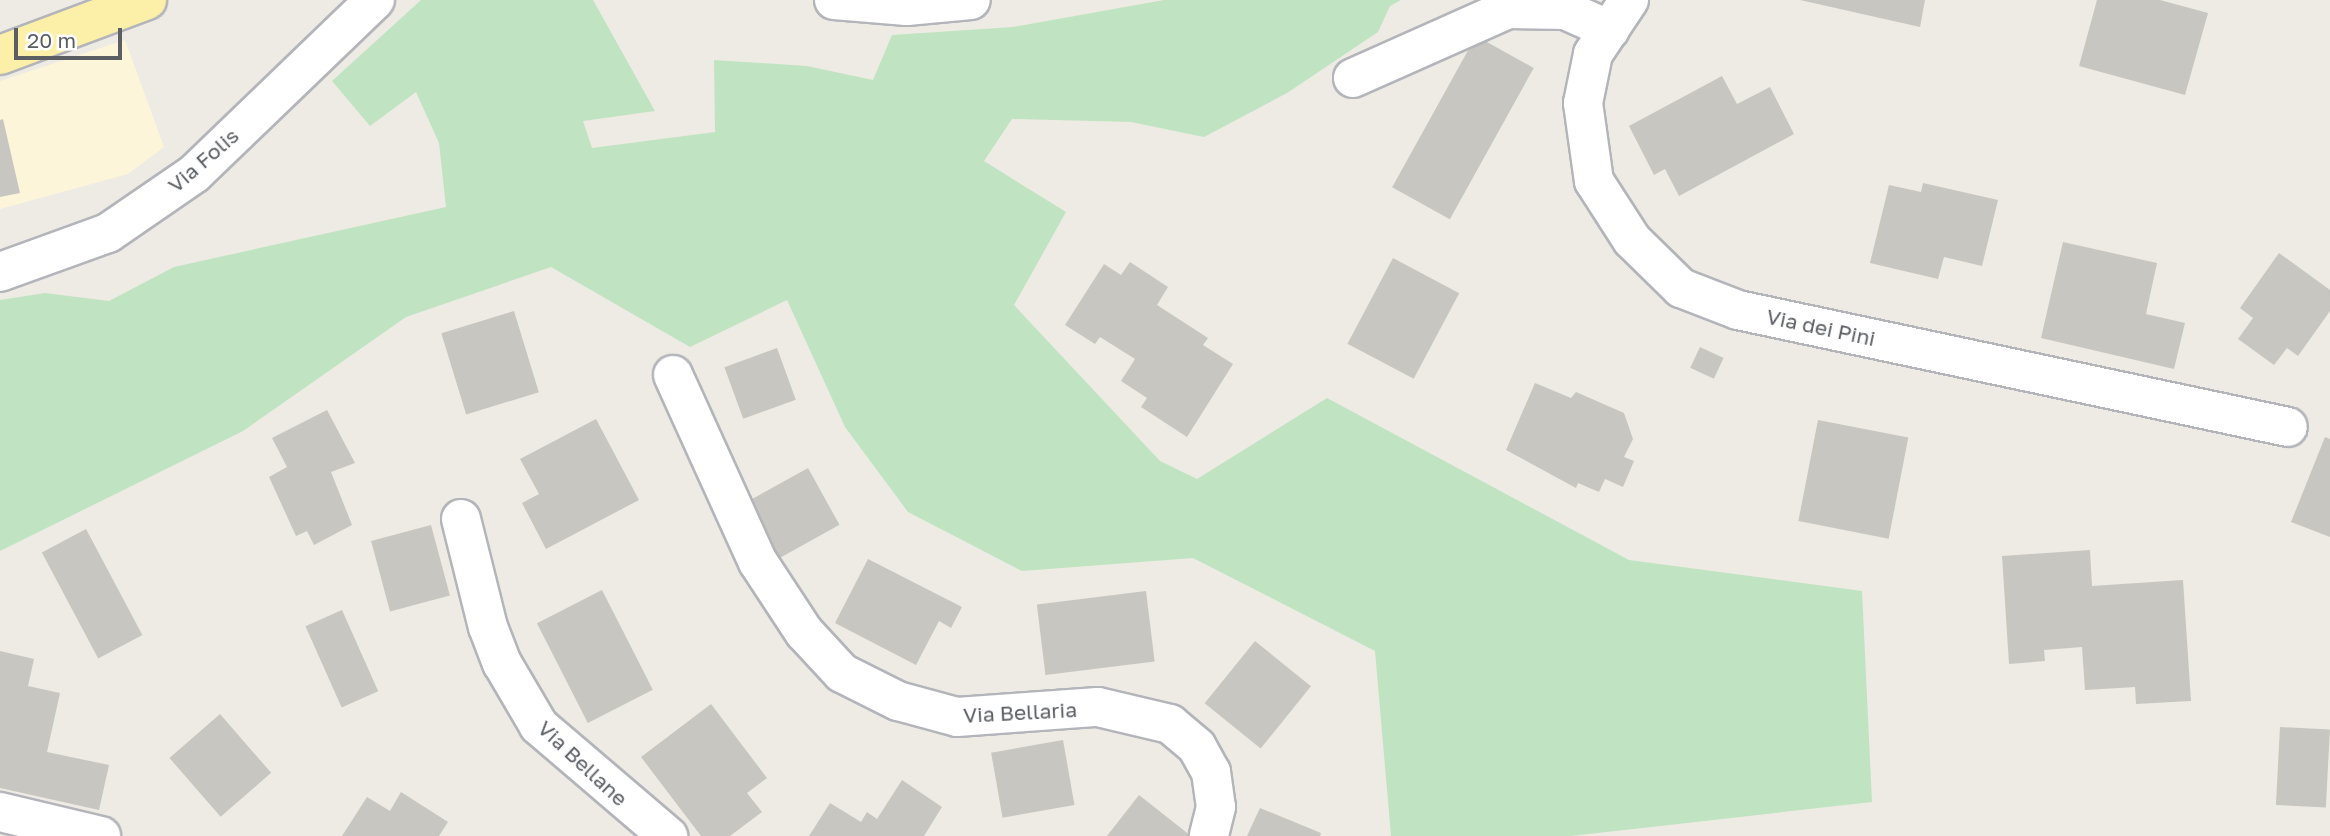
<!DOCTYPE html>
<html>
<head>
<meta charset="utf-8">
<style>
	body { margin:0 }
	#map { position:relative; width:2330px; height:836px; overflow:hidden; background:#edebe3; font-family:"Golos Text",sans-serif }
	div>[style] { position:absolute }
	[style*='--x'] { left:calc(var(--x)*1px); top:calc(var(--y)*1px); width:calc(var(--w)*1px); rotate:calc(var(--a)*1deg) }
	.commercial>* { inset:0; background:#fdf5d9 }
	.green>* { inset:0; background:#c0e4c1 }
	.building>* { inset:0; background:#c8c6c0; transform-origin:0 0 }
	.roads { filter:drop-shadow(2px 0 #b3b5ba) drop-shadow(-2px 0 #b3b5ba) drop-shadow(0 2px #b3b5ba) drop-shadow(0 -2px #b3b5ba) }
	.minor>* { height:38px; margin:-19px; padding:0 19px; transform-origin:19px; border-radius:19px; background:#fff }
	.tertiary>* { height:38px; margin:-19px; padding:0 19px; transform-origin:19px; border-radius:19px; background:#fff }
	.primary>* { height:38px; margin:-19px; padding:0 19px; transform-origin:19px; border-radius:19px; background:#fcf0a9 }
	span { translate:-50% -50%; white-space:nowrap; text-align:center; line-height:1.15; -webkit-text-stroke:7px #fff; paint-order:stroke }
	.street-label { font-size:21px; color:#5b5e63 }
	.scale { position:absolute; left:14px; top:28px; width:108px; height:32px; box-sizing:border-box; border:4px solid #5b5e63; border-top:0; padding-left:9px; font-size:21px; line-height:24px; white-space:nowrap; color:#5b5e63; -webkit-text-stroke:5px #fff; paint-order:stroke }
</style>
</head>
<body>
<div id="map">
	<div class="commercial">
		<div style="clip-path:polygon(125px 40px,164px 147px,128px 174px,0 209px,0 81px)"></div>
	</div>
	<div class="green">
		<div style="clip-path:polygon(421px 0,593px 0,655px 111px,583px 121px,592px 148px,715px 132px,714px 60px,807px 66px,873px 80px,892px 35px,1013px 27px,1164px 0,1401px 0,1390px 6px,1378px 32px,1287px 93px,1204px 137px,1131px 122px,1012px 119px,984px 161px,1066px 212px,1014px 305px,1160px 461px,1197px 479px,1327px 398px,1629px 560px,1862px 591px,1872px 802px,1571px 836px,1391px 836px,1375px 651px,1193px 558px,1022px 571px,908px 512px,845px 427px,787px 300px,690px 347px,551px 267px,406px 317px,243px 431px,0 551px,0 300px,45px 293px,109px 301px,174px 267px,446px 207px,439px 143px,416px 92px,370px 126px,332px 81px)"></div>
	</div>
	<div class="building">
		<div style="clip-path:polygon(1800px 0,1925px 0,1920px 27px)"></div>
		<div style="clip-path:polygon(2097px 0,2160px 0,2208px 13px,2185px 95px,2079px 66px)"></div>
		<div style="left:1476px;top:36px;width:66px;height:173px;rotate:29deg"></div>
		<div style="clip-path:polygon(1722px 76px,1737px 104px,1770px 87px,1794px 134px,1679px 196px,1665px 169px,1654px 175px,1629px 126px)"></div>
		<div style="clip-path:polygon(3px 119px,20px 193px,0 197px,0 120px)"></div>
		<div style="clip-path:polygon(1923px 183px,1998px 200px,1982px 266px,1944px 257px,1938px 279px,1870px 263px,1889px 185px,1921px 192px)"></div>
		<div style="clip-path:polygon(2063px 242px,2157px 263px,2146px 314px,2185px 323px,2174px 369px,2041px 338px)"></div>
		<div style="clip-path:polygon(2279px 253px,2330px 290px,2330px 311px,2298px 356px,2287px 348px,2274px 365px,2238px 339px,2253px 318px,2240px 308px)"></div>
		<div style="left:1393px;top:258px;width:75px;height:97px;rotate:28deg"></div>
		<div style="clip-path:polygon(1130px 262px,1168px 287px,1157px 305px,1208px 338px,1203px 345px,1233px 364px,1187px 437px,1141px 407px,1147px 398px,1121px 381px,1135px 359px,1100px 337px,1095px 344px,1065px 325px,1104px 264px,1121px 275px)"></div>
		<div style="left:514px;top:311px;width:85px;height:76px;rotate:73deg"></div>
		<div style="left:1700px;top:347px;width:26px;height:23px;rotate:25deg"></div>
		<div style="left:777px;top:348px;width:55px;height:56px;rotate:70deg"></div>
		<div style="clip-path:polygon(1535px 383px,1571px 398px,1576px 392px,1624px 413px,1633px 439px,1624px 457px,1634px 461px,1623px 487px,1605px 479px,1599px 492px,1578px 483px,1576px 488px,1506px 450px)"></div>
		<div style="clip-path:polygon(327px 410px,355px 463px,331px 472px,352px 525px,314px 545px,307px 531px,296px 536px,269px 477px,287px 467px,272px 438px)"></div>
		<div style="clip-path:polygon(596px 419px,639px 500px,546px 549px,522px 503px,539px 494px,520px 459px)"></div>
		<div style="left:1818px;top:420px;width:92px;height:103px;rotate:11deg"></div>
		<div style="clip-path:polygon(2325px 437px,2330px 439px,2330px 537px,2291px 522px)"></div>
		<div style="left:808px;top:468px;width:65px;height:70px;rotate:61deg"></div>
		<div style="left:431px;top:525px;width:73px;height:62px;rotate:75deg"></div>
		<div style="left:86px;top:529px;width:120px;height:50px;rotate:62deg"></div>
		<div style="clip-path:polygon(2090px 550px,2092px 586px,2183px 580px,2191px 701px,2136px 704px,2135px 687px,2085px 690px,2082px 647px,2044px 650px,2045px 661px,2009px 664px,2002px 556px)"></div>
		<div style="clip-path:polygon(868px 559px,962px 607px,951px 628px,939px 621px,916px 665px,835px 623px)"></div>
		<div style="left:602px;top:590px;width:112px;height:73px;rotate:63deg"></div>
		<div style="left:1146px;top:591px;width:71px;height:110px;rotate:83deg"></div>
		<div style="left:342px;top:610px;width:89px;height:40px;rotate:66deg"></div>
		<div style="left:1255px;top:641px;width:72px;height:80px;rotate:39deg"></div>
		<div style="clip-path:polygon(0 651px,34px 659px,28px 686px,60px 693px,47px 752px,109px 765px,99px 810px,0 788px)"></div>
		<div style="clip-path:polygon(711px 704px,767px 778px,747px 793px,762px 812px,730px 836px,701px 836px,641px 757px)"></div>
		<div style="left:220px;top:714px;width:78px;height:67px;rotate:49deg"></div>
		<div style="left:2280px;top:727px;width:50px;height:78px;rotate:3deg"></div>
		<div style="left:1063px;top:740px;width:66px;height:73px;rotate:80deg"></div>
		<div style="clip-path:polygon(902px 780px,942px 807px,924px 836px,809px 836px,830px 803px,861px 822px,867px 812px,877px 819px)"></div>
		<div style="clip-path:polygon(401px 792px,448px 822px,439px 836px,342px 836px,367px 797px,390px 811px)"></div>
		<div style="clip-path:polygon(1139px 795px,1191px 836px,1107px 836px)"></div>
		<div style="clip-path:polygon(1260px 808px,1321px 833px,1320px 836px,1247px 836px)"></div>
	</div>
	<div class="roads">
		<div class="minor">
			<div style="--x:1629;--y:0;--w:65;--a:123.7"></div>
			<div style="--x:1593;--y:54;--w:50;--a:101.5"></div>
			<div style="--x:1583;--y:103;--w:79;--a:82"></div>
			<div style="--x:1594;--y:181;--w:70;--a:57.2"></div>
			<div style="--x:1632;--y:240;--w:69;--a:44.4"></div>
			<div style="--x:1681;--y:288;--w:61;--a:21.1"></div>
			<div style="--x:1738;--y:310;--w:562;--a:12.01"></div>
			<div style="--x:1353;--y:78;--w:170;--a:-24"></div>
			<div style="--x:1508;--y:9;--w:57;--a:1"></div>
			<div style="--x:1565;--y:10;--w:49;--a:24"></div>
			<div style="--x:673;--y:375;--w:205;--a:65.6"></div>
			<div style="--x:758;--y:562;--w:84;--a:56.7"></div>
			<div style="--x:804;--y:632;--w:56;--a:47.2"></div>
			<div style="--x:842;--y:673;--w:63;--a:26.6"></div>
			<div style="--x:898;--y:701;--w:61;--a:15.2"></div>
			<div style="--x:957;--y:717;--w:141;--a:-4.1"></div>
			<div style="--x:1098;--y:707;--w:74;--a:13.3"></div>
			<div style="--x:1170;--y:724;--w:35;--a:40"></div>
			<div style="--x:1197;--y:747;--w:29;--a:61"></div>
			<div style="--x:1211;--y:772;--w:35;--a:82"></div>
			<div style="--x:1216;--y:807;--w:30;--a:104"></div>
			<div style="--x:461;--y:519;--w:111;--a:76"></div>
			<div style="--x:488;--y:627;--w:39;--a:69"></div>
			<div style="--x:502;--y:663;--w:73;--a:59.6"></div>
			<div style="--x:539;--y:726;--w:170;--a:40.5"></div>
		</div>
		<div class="tertiary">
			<div style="--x:834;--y:0;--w:73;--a:4.7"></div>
			<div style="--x:907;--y:6;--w:64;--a:-5.4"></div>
			<div style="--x:0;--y:272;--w:115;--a:-19.9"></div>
			<div style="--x:108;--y:233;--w:104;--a:-34.5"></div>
			<div style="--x:194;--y:174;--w:251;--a:-43.9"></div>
			<div style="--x:0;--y:812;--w:104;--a:13.4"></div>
		</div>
		<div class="primary">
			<div style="--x:0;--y:55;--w:157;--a:-20.5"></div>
		</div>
	</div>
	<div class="street-label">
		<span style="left:203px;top:160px;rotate:-41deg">Via Folis</span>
		<span style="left:1821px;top:327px;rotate:12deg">Via dei Pini</span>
		<span style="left:1020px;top:712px;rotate:-3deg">Via Bellaria</span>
		<span style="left:583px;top:763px;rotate:43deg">Via Bellane</span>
	</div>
	<div class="scale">20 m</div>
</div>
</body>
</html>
